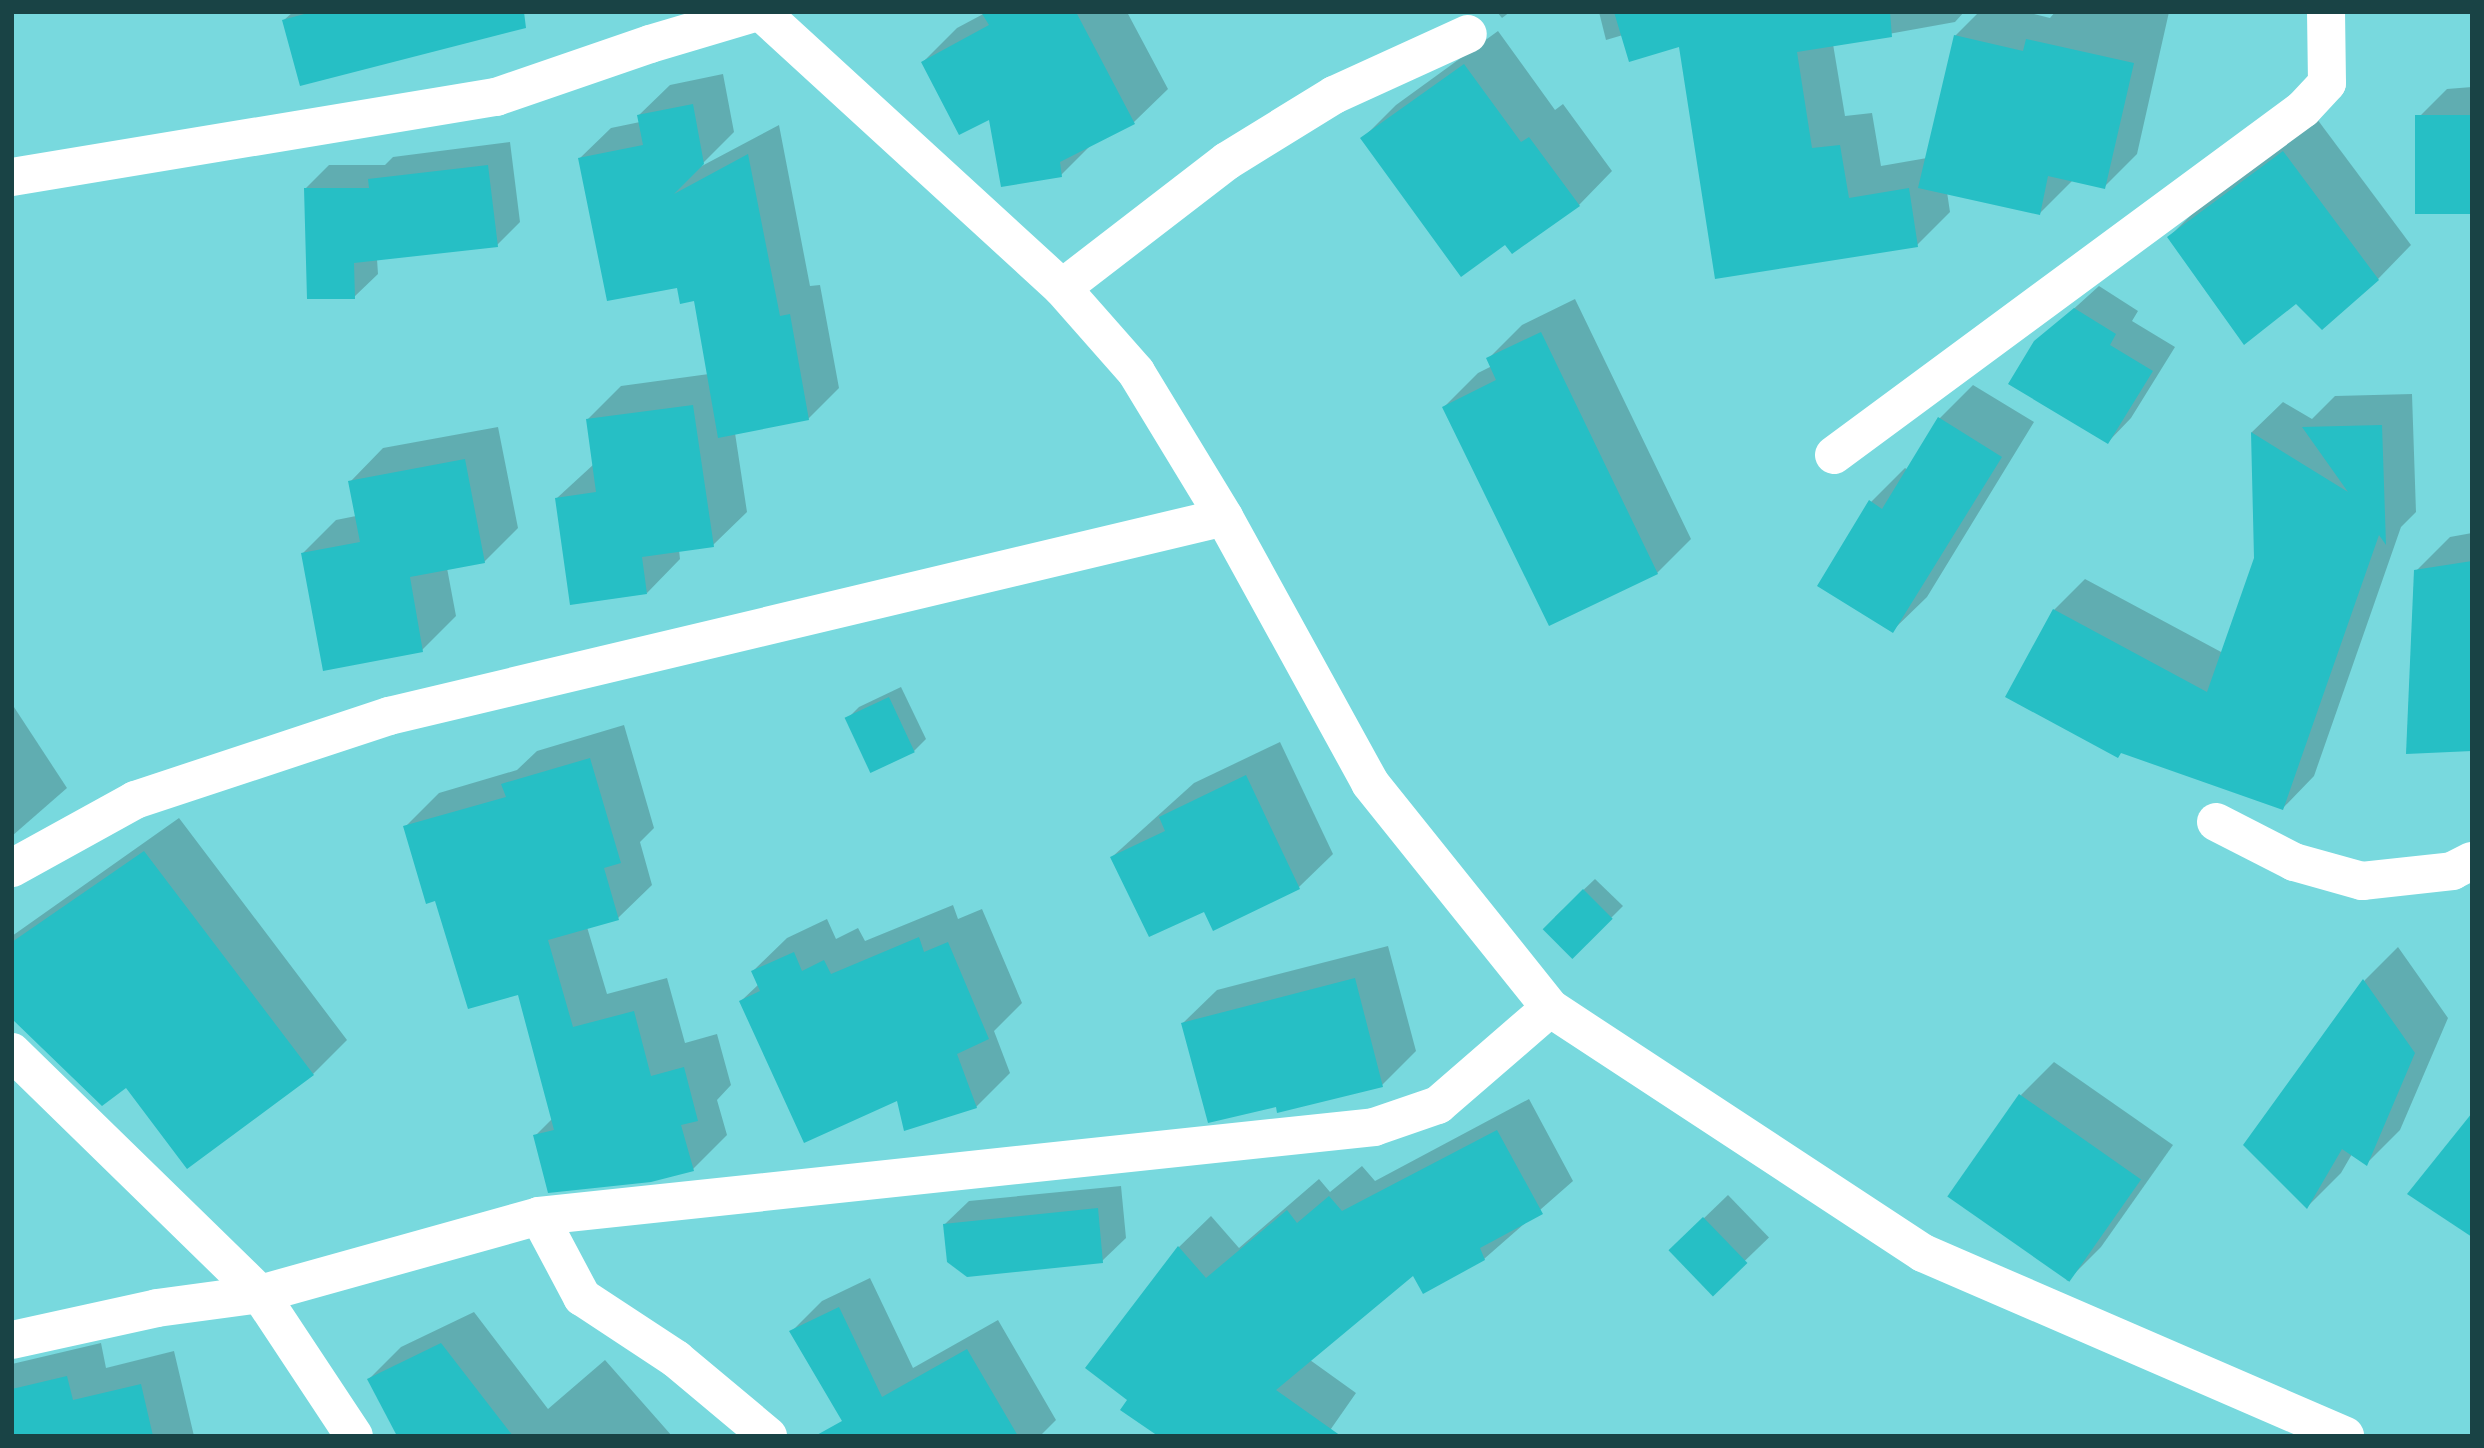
<!DOCTYPE html>
<html>
<head>
<meta charset="utf-8">
<style>
	body { margin:0 }
	#map { position:relative; width:2484px; height:1448px; overflow:hidden; background:#78d9de; font-family:Helvetica,sans-serif }
	div>[style] { position:absolute }
	[style*='--x'] { left:calc(var(--x)*1px); top:calc(var(--y)*1px); width:calc(var(--w)*1px); rotate:calc(var(--a)*1deg) }
	.shadow>* { inset:0; background:#0003; transform-origin:0 0 }
	.building>* { inset:0; background:#26bfc5; transform-origin:0 0 }
	.minor>* { height:38px; margin:-19px; padding:0 19px; transform-origin:19px; border-radius:19px; background:#fff }
	span { translate:-50% -50%; white-space:nowrap; text-align:center; line-height:1.15; -webkit-text-stroke:6px #c4f1f3; paint-order:stroke }
	.frame { position:absolute; inset:0; border:14px solid #194345; pointer-events:none }
</style>
</head>
<body>
<div id="map">
	<div class="shadow">
		<div style="clip-path:polygon(293px 12px,512px 12px,284px 20px)"></div>
		<div style="clip-path:polygon(987px 12px,1127px 12px,1168px 89px,1134px 122px,1093px 143px,1061px 175px,923px 62px,957px 28px)"></div>
		<div style="clip-path:polygon(1497px 12px,1510px 12px,1502px 18px)"></div>
		<div style="clip-path:polygon(1599px 12px,1964px 12px,1955px 22px,1833px 44px,1845px 116px,1872px 113px,1881px 166px,1927px 158px,1955px 36px,1979px 12px,2026px 12px,2050px 18px,2055px 12px,2169px 12px,2137px 154px,2104px 187px,2073px 180px,2040px 213px,1947px 192px,1950px 212px,1917px 245px,1717px 277px,1680px 45px,1623px 35px,1606px 40px)"></div>
		<div style="clip-path:polygon(1498px 31px,1555px 110px,1563px 104px,1612px 171px,1579px 205px,1506px 243px,1362px 139px,1396px 105px)"></div>
		<div style="clip-path:polygon(723px 74px,734px 132px,698px 168px,779px 125px,810px 286px,820px 285px,839px 388px,808px 419px,735px 433px,747px 512px,713px 545px,679px 550px,680px 559px,647px 593px,557px 498px,594px 464px,587px 420px,621px 386px,709px 374px,695px 299px,679px 286px,580px 158px,611px 128px,640px 122px,639px 115px,670px 85px)"></div>
		<div style="clip-path:polygon(2472px 87px,2472px 213px,2417px 119px,2447px 89px)"></div>
		<div style="clip-path:polygon(2317px 119px,2411px 245px,2378px 279px,2296px 301px,2169px 237px,2203px 203px)"></div>
		<div style="clip-path:polygon(510px 142px,520px 222px,497px 245px,377px 259px,378px 274px,354px 297px,306px 188px,329px 165px,385px 165px,393px 157px)"></div>
		<div style="clip-path:polygon(2099px 286px,2138px 311px,2132px 321px,2175px 347px,2131px 418px,2108px 442px,2036px 343px)"></div>
		<div style="clip-path:polygon(1575px 299px,1691px 539px,1657px 573px,1444px 407px,1478px 373px,1492px 366px,1488px 359px,1522px 325px)"></div>
		<div style="clip-path:polygon(1973px 385px,2034px 422px,1927px 597px,1893px 630px,1871px 502px,1905px 468px,1908px 470px,1939px 419px)"></div>
		<div style="clip-path:polygon(2412px 394px,2416px 512px,2401px 527px,2314px 776px,2283px 808px,2054px 610px,2085px 579px,2223px 653px,2256px 558px,2252px 432px,2283px 402px,2312px 419px,2335px 396px)"></div>
		<div style="clip-path:polygon(498px 427px,518px 528px,484px 562px,447px 568px,456px 616px,422px 650px,302px 554px,336px 520px,356px 516px,350px 482px,383px 448px)"></div>
		<div style="clip-path:polygon(2472px 533px,2472px 749px,2416px 571px,2450px 537px)"></div>
		<div style="clip-path:polygon(901px 687px,926px 739px,914px 751px,847px 719px,859px 707px)"></div>
		<div style="clip-path:polygon(12px 704px,67px 788px,12px 836px)"></div>
		<div style="clip-path:polygon(624px 725px,654px 828px,640px 842px,652px 885px,618px 918px,587px 927px,607px 994px,667px 978px,685px 1043px,717px 1034px,731px 1085px,717px 1100px,727px 1135px,693px 1169px,535px 1136px,553px 1118px,519px 993px,436px 899px,405px 827px,439px 793px,517px 770px,537px 751px)"></div>
		<div style="clip-path:polygon(1280px 742px,1333px 854px,1299px 887px,1205px 909px,1112px 857px,1194px 783px)"></div>
		<div style="clip-path:polygon(179px 818px,347px 1040px,313px 1074px,187px 1166px,126px 1086px,12px 1017px,12px 936px)"></div>
		<div style="clip-path:polygon(1595px 879px,1623px 906px,1611px 918px,1555px 917px)"></div>
		<div style="clip-path:polygon(953px 905px,958px 919px,982px 909px,1022px 1003px,994px 1031px,1010px 1073px,976px 1107px,899px 1098px,741px 1001px,759px 984px,753px 971px,787px 938px,827px 919px,836px 939px,858px 928px,865px 941px)"></div>
		<div style="clip-path:polygon(1388px 946px,1416px 1051px,1382px 1085px,1277px 1105px,1183px 1023px,1217px 990px)"></div>
		<div style="clip-path:polygon(2398px 947px,2448px 1018px,2400px 1130px,2366px 1164px,2352px 1154px,2341px 1173px,2307px 1207px,2245px 1145px,2365px 980px)"></div>
		<div style="clip-path:polygon(2054px 1062px,2173px 1145px,2101px 1247px,2067px 1281px,2021px 1095px)"></div>
		<div style="clip-path:polygon(1529px 1099px,1573px 1181px,1484px 1259px,1414px 1273px,1310px 1360px,1356px 1393px,1326px 1436px,1130px 1400px,1087px 1367px,1179px 1247px,1211px 1216px,1239px 1248px,1319px 1179px,1330px 1192px,1362px 1166px,1375px 1181px)"></div>
		<div style="clip-path:polygon(1121px 1186px,1126px 1238px,1102px 1261px,945px 1224px,969px 1201px)"></div>
		<div style="left:1728px;top:1195px;width:59px;height:80px;rotate:46deg"></div>
		<div style="clip-path:polygon(870px 1278px,913px 1368px,998px 1320px,1056px 1420px,1040px 1436px,853px 1436px,792px 1331px,822px 1301px)"></div>
		<div style="clip-path:polygon(474px 1312px,548px 1409px,605px 1360px,672px 1436px,437px 1436px,369px 1379px,401px 1347px)"></div>
		<div style="clip-path:polygon(101px 1343px,106px 1368px,174px 1351px,194px 1436px,12px 1436px,12px 1364px)"></div>
	</div>
	<div class="building">
		<div style="clip-path:polygon(312px 12px,524px 12px,526px 28px,300px 86px,282px 20px)"></div>
		<div style="clip-path:polygon(981px 12px,1076px 12px,1135px 124px,1060px 162px,1062px 177px,1001px 187px,989px 120px,959px 135px,921px 62px,989px 25px)"></div>
		<div style="clip-path:polygon(1614px 12px,1890px 12px,1892px 37px,1797px 52px,1812px 148px,1840px 145px,1849px 198px,1909px 188px,1918px 247px,1715px 279px,1679px 47px,1629px 62px)"></div>
		<div style="clip-path:polygon(1954px 35px,2023px 51px,2026px 39px,2134px 63px,2105px 189px,2048px 176px,2040px 215px,1918px 188px)"></div>
		<div style="clip-path:polygon(1464px 64px,1521px 142px,1529px 137px,1580px 206px,1512px 254px,1505px 245px,1461px 277px,1360px 138px)"></div>
		<div style="clip-path:polygon(693px 104px,704px 164px,674px 194px,748px 154px,780px 316px,790px 314px,809px 420px,718px 438px,694px 301px,680px 304px,677px 288px,607px 301px,578px 158px,643px 145px,637px 115px)"></div>
		<div style="left:2472px;top:115px;width:99px;height:57px;rotate:90deg"></div>
		<div style="clip-path:polygon(2283px 151px,2379px 280px,2322px 330px,2296px 304px,2244px 345px,2167px 237px)"></div>
		<div style="clip-path:polygon(488px 165px,498px 247px,354px 263px,355px 299px,307px 299px,304px 188px,369px 188px,368px 179px)"></div>
		<div style="clip-path:polygon(2074px 308px,2116px 334px,2110px 345px,2153px 371px,2108px 444px,2008px 384px,2034px 341px)"></div>
		<div style="clip-path:polygon(1541px 332px,1658px 574px,1549px 626px,1442px 407px,1496px 380px,1486px 358px)"></div>
		<div style="clip-path:polygon(693px 405px,714px 547px,642px 557px,647px 594px,570px 605px,555px 498px,596px 492px,586px 419px)"></div>
		<div style="clip-path:polygon(1938px 417px,2002px 457px,1893px 633px,1817px 586px,1869px 500px,1882px 509px)"></div>
		<div style="clip-path:polygon(2382px 425px,2386px 545px,2379px 535px,2283px 810px,2121px 753px,2118px 758px,2005px 697px,2053px 609px,2207px 692px,2254px 558px,2251px 432px,2348px 492px,2302px 427px)"></div>
		<div style="clip-path:polygon(465px 459px,485px 563px,410px 577px,423px 652px,323px 671px,301px 553px,360px 542px,348px 481px)"></div>
		<div style="clip-path:polygon(2472px 561px,2472px 751px,2406px 754px,2414px 570px)"></div>
		<div style="left:889px;top:697px;width:61px;height:49px;rotate:65deg"></div>
		<div style="clip-path:polygon(590px 758px,621px 863px,604px 868px,619px 920px,548px 940px,573px 1027px,634px 1011px,651px 1076px,684px 1067px,698px 1121px,681px 1125px,694px 1171px,651px 1182px,548px 1193px,533px 1135px,554px 1130px,518px 995px,468px 1009px,435px 901px,426px 904px,403px 826px,506px 797px,501px 784px)"></div>
		<div style="clip-path:polygon(1246px 775px,1300px 889px,1213px 931px,1204px 912px,1149px 937px,1110px 857px,1165px 831px,1159px 817px)"></div>
		<div style="clip-path:polygon(144px 851px,314px 1075px,187px 1169px,126px 1088px,102px 1106px,12px 1019px,12px 942px)"></div>
		<div style="left:1583px;top:889px;width:42px;height:57px;rotate:45deg"></div>
		<div style="clip-path:polygon(919px 937px,924px 952px,948px 942px,989px 1039px,957px 1054px,977px 1108px,904px 1131px,897px 1101px,804px 1143px,739px 1001px,760px 991px,751px 971px,794px 952px,802px 971px,824px 960px,831px 974px)"></div>
		<div style="clip-path:polygon(1355px 978px,1383px 1087px,1277px 1113px,1276px 1107px,1208px 1123px,1181px 1023px)"></div>
		<div style="clip-path:polygon(2363px 979px,2415px 1053px,2367px 1166px,2342px 1149px,2307px 1209px,2243px 1145px)"></div>
		<div style="left:2019px;top:1094px;width:149px;height:125px;rotate:35deg"></div>
		<div style="clip-path:polygon(2472px 1113px,2472px 1237px,2407px 1194px)"></div>
		<div style="clip-path:polygon(1497px 1130px,1543px 1214px,1480px 1248px,1485px 1260px,1423px 1294px,1413px 1276px,1276px 1390px,1341px 1436px,1158px 1436px,1120px 1410px,1127px 1400px,1085px 1368px,1178px 1246px,1206px 1278px,1287px 1210px,1297px 1223px,1329px 1196px,1342px 1211px)"></div>
		<div style="clip-path:polygon(1098px 1208px,1103px 1263px,967px 1277px,947px 1262px,943px 1224px)"></div>
		<div style="left:1703px;top:1217px;width:64px;height:48px;rotate:46deg"></div>
		<div style="clip-path:polygon(839px 1307px,882px 1397px,967px 1349px,1018px 1436px,815px 1436px,842px 1421px,789px 1331px)"></div>
		<div style="clip-path:polygon(441px 1343px,513px 1436px,397px 1436px,367px 1379px)"></div>
		<div style="clip-path:polygon(67px 1376px,73px 1400px,141px 1384px,153px 1436px,12px 1436px,12px 1389px)"></div>
	</div>
	<div class="minor">
		<div style="--x:761;--y:12;--w:408;--a:42.5"></div>
		<div style="--x:1062;--y:288;--w:112;--a:48.6"></div>
		<div style="--x:1136;--y:372;--w:170;--a:58.7"></div>
		<div style="--x:1224;--y:517;--w:303;--a:61.2"></div>
		<div style="--x:1370;--y:783;--w:288;--a:51.3"></div>
		<div style="--x:1550;--y:1008;--w:446;--a:33.3"></div>
		<div style="--x:1923;--y:1253;--w:460;--a:23.4"></div>
		<div style="--x:12;--y:177;--w:491;--a:-9.4"></div>
		<div style="--x:496;--y:97;--w:163;--a:-19"></div>
		<div style="--x:650;--y:44;--w:113;--a:-16.5"></div>
		<div style="--x:1062;--y:288;--w:208;--a:-37.6"></div>
		<div style="--x:1227;--y:161;--w:126;--a:-31.7"></div>
		<div style="--x:1334;--y:95;--w:147;--a:-24.5"></div>
		<div style="--x:1834;--y:455;--w:583;--a:-36.42"></div>
		<div style="--x:2303;--y:109;--w:35;--a:-47"></div>
		<div style="--x:2327;--y:83;--w:71;--a:-90.8"></div>
		<div style="--x:2216;--y:822;--w:88;--a:27.1"></div>
		<div style="--x:2294;--y:862;--w:71;--a:15.6"></div>
		<div style="--x:2362;--y:881;--w:91;--a:-6.3"></div>
		<div style="--x:2452;--y:871;--w:22;--a:-27"></div>
		<div style="--x:12;--y:868;--w:141;--a:-28.9"></div>
		<div style="--x:135;--y:800;--w:268;--a:-18.3"></div>
		<div style="--x:389;--y:716;--w:858;--a:-13.4"></div>
		<div style="--x:12;--y:1052;--w:347;--a:44.3"></div>
		<div style="--x:260;--y:1294;--w:170;--a:56.5"></div>
		<div style="--x:539;--y:1216;--w:92;--a:62"></div>
		<div style="--x:582;--y:1297;--w:113;--a:33.4"></div>
		<div style="--x:676;--y:1359;--w:120;--a:39.9"></div>
		<div style="--x:12;--y:1340;--w:148;--a:-12.4"></div>
		<div style="--x:157;--y:1308;--w:104;--a:-7.7"></div>
		<div style="--x:260;--y:1294;--w:290;--a:-15.6"></div>
		<div style="--x:539;--y:1216;--w:840;--a:-6.08"></div>
		<div style="--x:1374;--y:1127;--w:68;--a:-19"></div>
		<div style="--x:1438;--y:1105;--w:148;--a:-40.9"></div>
	</div>
	<div class="frame"></div>
</div>
</body>
</html>
